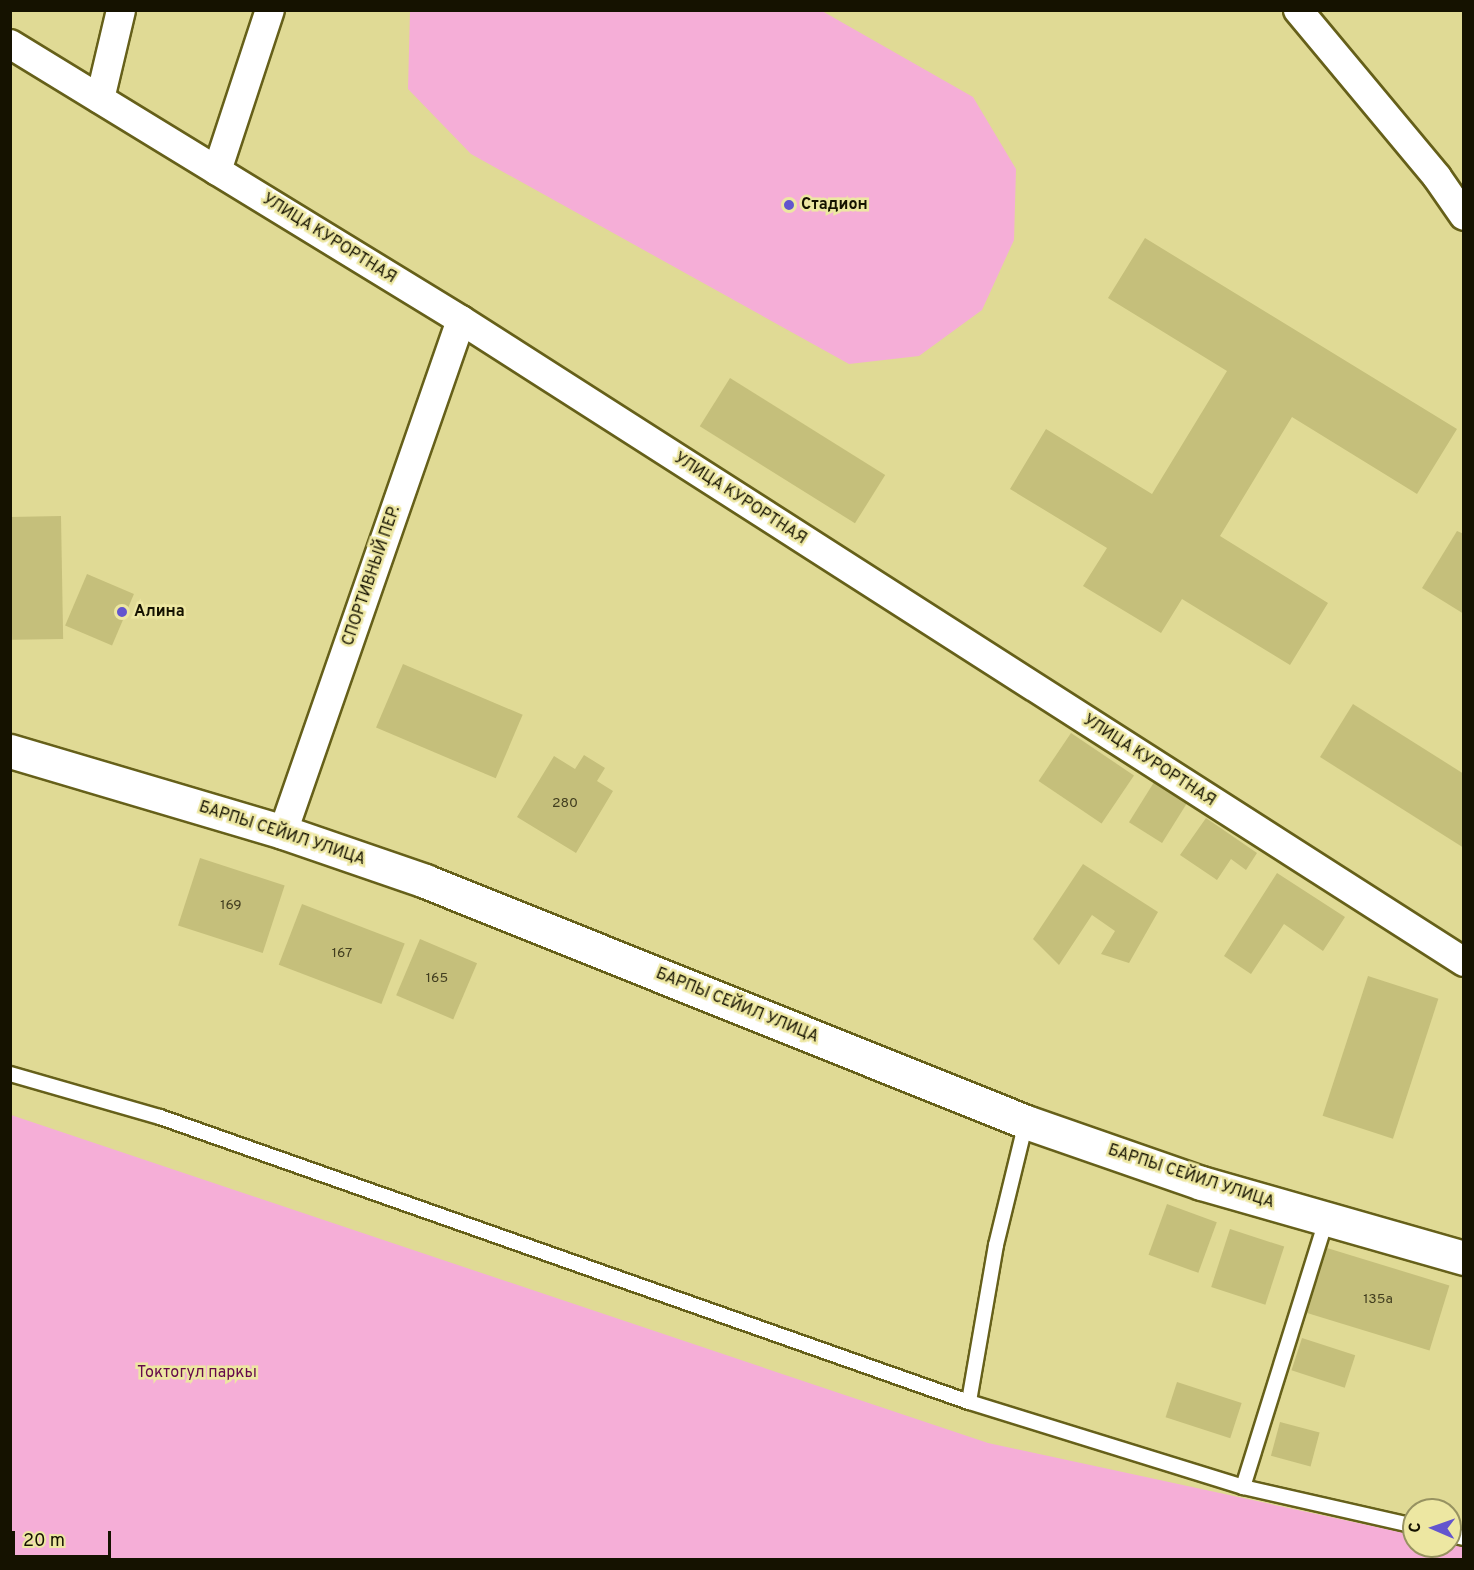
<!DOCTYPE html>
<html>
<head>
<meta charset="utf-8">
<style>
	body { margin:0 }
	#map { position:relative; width:1474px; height:1570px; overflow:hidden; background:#e0da95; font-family:Overpass,sans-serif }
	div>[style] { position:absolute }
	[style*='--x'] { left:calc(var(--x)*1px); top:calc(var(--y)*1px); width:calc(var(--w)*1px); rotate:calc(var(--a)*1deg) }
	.green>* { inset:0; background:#f5aed7 }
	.building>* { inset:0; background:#c5bf7b; transform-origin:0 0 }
	.roads { filter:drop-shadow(2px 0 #66601a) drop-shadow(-2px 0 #66601a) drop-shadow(0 2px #66601a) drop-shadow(0 -2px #66601a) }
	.service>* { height:14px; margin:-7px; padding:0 7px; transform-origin:7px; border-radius:7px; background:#fff }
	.minor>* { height:28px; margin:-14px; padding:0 14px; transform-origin:14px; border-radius:14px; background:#fff }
	.primary>* { height:33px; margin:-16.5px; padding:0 16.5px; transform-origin:16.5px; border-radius:16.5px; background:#fff }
	.dots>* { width:16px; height:16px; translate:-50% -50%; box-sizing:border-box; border:3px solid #ede7a2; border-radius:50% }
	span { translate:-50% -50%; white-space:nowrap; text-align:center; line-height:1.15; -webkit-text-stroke:5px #ede7a2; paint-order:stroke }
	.number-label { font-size:14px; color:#413d1f }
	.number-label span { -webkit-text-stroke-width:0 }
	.poi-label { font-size:16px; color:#151200; font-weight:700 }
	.left { translate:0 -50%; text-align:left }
	.street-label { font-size:16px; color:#151200 }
	.park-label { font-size:16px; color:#65094b }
	.frame { position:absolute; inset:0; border:12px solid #151200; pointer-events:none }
	.north { position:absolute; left:1402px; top:1498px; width:60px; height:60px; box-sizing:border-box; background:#ede7a2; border:2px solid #979261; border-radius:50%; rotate:272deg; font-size:16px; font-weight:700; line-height:24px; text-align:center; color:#151200 }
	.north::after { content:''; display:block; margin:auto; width:21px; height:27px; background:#6355ce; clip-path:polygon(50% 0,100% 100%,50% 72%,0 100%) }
	.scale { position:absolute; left:12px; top:1531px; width:99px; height:27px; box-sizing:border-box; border:3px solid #151200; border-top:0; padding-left:8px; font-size:18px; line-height:21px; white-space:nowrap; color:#151200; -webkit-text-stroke:4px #ede7a2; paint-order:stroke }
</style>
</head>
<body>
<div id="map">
	<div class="green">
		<div style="clip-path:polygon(410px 11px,822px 11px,973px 97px,1016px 169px,1014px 240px,982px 310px,919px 356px,849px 364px,471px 154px,408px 89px)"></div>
		<div style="clip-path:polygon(11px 1115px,988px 1443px,1414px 1535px,1414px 1546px,1450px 1546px,1450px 1542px,1463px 1545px,1463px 1559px,11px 1559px)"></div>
	</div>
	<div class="building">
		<div style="clip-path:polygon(1145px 238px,1457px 429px,1417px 494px,1292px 417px,1220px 536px,1328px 603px,1290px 665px,1182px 599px,1161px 633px,1083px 586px,1107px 548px,1010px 489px,1046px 429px,1152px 494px,1227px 371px,1108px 298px)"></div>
		<div style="left:730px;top:378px;width:183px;height:57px;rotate:32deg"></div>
		<div style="left:61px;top:516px;width:123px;height:51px;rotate:89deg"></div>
		<div style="clip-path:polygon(1457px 531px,1464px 534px,1464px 614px,1422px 588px)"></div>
		<div style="left:87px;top:574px;width:51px;height:56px;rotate:23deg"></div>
		<div style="left:403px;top:664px;width:130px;height:69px;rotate:23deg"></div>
		<div style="clip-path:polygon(1353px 704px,1464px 774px,1464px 848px,1320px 757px)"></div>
		<div style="left:1071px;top:733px;width:76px;height:58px;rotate:34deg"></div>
		<div style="clip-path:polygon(584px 755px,605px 768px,597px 781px,613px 791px,576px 853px,517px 817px,554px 756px,575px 769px)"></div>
		<div style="left:1156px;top:779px;width:39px;height:51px;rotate:32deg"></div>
		<div style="clip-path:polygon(1206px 818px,1257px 853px,1246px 870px,1231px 859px,1217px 880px,1180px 855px)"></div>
		<div style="left:200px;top:858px;width:89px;height:71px;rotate:18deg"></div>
		<div style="clip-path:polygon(1083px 864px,1158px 912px,1129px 963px,1101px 954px,1115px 931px,1092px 915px,1059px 965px,1033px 939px)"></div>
		<div style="clip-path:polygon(1277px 873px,1345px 917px,1323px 951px,1284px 924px,1251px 974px,1224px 956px)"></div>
		<div style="left:302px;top:904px;width:110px;height:65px;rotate:21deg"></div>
		<div style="left:420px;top:939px;width:62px;height:61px;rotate:23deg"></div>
		<div style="left:1368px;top:976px;width:74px;height:147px;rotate:18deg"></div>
		<div style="left:1167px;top:1204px;width:53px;height:54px;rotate:20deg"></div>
		<div style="left:1230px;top:1229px;width:57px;height:61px;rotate:18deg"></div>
		<div style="left:1327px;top:1248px;width:128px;height:68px;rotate:17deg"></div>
		<div style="left:1302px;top:1338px;width:56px;height:34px;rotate:18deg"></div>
		<div style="left:1177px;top:1382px;width:68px;height:37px;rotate:18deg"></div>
		<div style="left:1280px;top:1422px;width:41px;height:35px;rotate:15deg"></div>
	</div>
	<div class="roads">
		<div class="service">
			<div style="--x:10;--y:1074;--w:156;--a:16"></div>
			<div style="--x:160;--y:1117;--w:858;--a:19.41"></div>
			<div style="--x:1026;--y:1122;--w:127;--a:103.7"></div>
			<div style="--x:996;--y:1245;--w:159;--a:99.8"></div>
			<div style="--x:969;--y:1402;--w:287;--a:17.2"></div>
			<div style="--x:1243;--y:1487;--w:175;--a:12.8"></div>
			<div style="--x:1243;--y:1487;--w:280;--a:-72.7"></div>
			<div style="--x:1450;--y:1535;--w:14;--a:12"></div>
		</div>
		<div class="minor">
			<div style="--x:1298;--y:10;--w:217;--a:50.2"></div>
			<div style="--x:1437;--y:177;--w:47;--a:55.3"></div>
			<div style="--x:10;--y:44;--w:529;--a:31.47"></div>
			<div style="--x:461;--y:320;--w:1191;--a:32.62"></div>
			<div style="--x:100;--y:99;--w:91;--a:-76.7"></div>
			<div style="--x:217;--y:171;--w:169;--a:-71.8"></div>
			<div style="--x:283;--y:832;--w:542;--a:-70.83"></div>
		</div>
		<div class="primary">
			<div style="--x:10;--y:751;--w:285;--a:16.5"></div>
			<div style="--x:283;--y:832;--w:150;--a:19"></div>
			<div style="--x:425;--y:881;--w:648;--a:21.85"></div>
			<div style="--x:1026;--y:1122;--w:185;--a:19.2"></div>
			<div style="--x:1201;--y:1183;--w:273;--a:15.9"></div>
		</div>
	</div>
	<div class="dots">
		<div style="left:789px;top:205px;background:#6355ce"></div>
		<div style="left:122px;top:612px;background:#6355ce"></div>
	</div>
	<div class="number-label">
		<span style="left:565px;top:804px">280</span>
		<span style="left:231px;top:906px">169</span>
		<span style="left:342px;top:954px">167</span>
		<span style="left:437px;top:979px">165</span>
		<span style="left:1378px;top:1300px">135а</span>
	</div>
	<div class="poi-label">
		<span class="left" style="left:801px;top:205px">Стадион</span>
		<span class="left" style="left:134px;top:612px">Алина</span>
	</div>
	<div class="street-label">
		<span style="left:329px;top:239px;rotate:32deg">УЛИЦА КУРОРТНАЯ</span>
		<span style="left:740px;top:499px;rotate:33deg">УЛИЦА КУРОРТНАЯ</span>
		<span style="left:372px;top:576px;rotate:-71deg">СПОРТИВНЫЙ ПЕР.</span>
		<span style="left:1149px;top:761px;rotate:33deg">УЛИЦА КУРОРТНАЯ</span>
		<span style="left:282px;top:834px;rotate:18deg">БАРПЫ СЕЙИЛ УЛИЦА</span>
		<span style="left:737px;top:1006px;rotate:22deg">БАРПЫ СЕЙИЛ УЛИЦА</span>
		<span style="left:1191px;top:1177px;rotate:18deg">БАРПЫ СЕЙИЛ УЛИЦА</span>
	</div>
	<div class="park-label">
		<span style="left:197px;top:1373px">Токтогул паркы</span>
	</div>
	<div class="frame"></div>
	<div class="north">С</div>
	<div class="scale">20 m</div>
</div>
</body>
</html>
